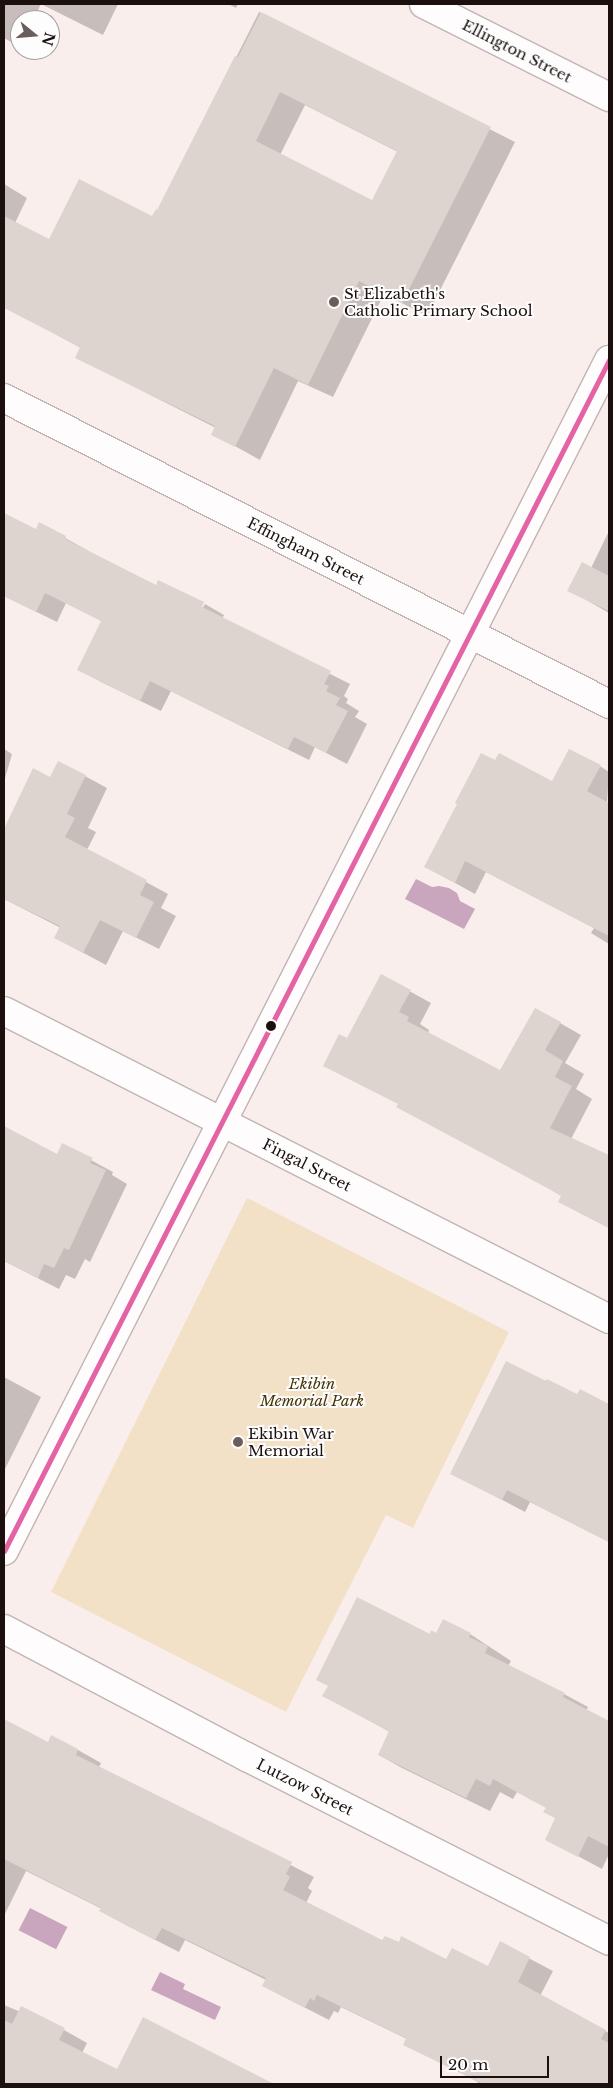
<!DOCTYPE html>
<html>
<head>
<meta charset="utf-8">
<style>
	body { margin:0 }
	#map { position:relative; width:613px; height:2088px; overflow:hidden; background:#f9eeec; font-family:"Libre Baskerville",serif }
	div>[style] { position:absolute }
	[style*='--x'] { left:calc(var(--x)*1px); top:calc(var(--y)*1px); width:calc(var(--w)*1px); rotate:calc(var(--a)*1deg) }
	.green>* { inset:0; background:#f3e1c7 }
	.water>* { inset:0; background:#caa5be; transform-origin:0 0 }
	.shadow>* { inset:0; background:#0003 }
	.building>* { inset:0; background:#ddd3cf }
	.roads { filter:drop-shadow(1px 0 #c0b5b3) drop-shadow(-1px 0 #c0b5b3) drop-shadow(0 1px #c0b5b3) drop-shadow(0 -1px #c0b5b3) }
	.minor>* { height:28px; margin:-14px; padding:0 14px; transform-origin:14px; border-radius:14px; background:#fefcfc }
	.bus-1>* { height:5px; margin:-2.5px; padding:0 2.5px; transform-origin:2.5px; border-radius:2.5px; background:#e463a4 }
	.dots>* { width:14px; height:14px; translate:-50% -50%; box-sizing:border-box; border:2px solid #fcfdfc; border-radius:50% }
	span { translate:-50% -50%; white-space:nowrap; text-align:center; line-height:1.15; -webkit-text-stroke:4px #fcfdfc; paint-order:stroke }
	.street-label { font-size:15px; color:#1c100f }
	.poi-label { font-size:15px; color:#1c100f }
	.left { translate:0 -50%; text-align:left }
	.park-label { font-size:15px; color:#473407; font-style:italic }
	.frame { position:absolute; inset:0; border:5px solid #1c100f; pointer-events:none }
	.north { position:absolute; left:10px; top:10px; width:50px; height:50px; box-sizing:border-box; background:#fcfdfc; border:1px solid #a29e9d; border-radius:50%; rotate:107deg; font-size:14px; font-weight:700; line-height:20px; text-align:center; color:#1c100f }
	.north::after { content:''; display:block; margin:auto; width:18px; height:22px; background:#695e5c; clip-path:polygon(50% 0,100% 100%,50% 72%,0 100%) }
	.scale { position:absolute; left:440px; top:2056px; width:109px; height:22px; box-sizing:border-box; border:2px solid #1c100f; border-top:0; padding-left:6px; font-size:15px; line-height:18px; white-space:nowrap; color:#1c100f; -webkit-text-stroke:4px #fcfdfc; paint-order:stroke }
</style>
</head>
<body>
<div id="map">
	<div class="green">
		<div style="clip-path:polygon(247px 1198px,509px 1332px,413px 1528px,386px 1515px,286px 1712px,51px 1592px)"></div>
	</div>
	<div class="water">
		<div style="clip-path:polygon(416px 879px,432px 887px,439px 886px,449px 888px,457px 893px,460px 901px,475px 909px,464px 929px,405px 899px)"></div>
		<div style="left:30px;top:1908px;width:42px;height:25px;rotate:27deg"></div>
		<div style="clip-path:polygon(160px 1972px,185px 1984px,183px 1989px,221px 2007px,215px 2020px,151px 1990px)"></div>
	</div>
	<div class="shadow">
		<div style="clip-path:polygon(4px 4px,118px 4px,103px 35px,41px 4px,33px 20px,20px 20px,20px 47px,4px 38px)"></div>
		<div style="clip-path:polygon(228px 4px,238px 4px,236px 8px)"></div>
		<div style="clip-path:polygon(evenodd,259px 12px,515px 142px,427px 316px,384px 294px,333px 397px,298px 381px,260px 460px,213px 434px,216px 428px,77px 358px,81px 348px,5px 307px,18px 283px,4px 276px,4px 184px,27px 198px,15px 223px,50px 241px,153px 217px,158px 212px,259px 12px,305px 105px,398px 152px,373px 201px,280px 155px,305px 105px)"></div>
		<div style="clip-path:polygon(4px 514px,36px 531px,40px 524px,200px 613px,205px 604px,224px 615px,222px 619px,350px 684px,344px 696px,348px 699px,346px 703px,359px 711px,355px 717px,367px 724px,347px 764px,315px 747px,309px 760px,171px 691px,161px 711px,99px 681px,102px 621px,66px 603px,57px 622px,4px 596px)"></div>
		<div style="clip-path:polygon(609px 531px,609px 613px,569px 590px,591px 568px)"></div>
		<div style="clip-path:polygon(4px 749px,12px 754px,4px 782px)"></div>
		<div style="clip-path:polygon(59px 762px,107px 788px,88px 828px,96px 832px,87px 850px,168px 894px,161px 908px,176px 916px,159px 949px,123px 931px,106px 965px,78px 950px,61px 928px,4px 899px,4px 832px,34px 770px,51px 778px)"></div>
		<div style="clip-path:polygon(496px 762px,553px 783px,600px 766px,609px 772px,607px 803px,609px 804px,609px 944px,591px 933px,594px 928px,486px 872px,475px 894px,446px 878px)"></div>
		<div style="clip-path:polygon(382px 976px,431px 1003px,420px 1024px,429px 1030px,428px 1033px,501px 1072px,560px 1023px,581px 1035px,565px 1063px,584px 1074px,576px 1089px,592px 1099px,571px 1139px,609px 1158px,609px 1228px,580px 1213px,562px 1196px,347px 1040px)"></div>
		<div style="clip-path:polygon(8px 1130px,58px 1155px,63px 1145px,113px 1172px,112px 1175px,127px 1184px,90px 1262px,85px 1259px,75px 1279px,66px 1275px,59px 1289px,4px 1261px,4px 1139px)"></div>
		<div style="clip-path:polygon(507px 1363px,578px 1396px,580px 1390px,609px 1405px,609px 1542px,530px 1502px,525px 1512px,451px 1473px)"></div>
		<div style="clip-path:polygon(4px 1377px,41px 1397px,4px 1471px)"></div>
		<div style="clip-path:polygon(470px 1634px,511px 1661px,508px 1666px,564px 1694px,588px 1707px,586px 1711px,609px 1723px,609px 1854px,602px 1869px,546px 1839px,557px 1819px,547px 1808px,517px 1792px,513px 1799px,500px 1792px,490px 1811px,402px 1768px,379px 1755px,390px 1732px,324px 1696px,430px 1636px)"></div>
		<div style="clip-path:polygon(4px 1721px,48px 1743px,51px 1737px,78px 1750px,101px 1763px,99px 1767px,314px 1877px,308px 1888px,312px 1891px,306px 1903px,383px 1942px,447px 1961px,488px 1967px,500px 1943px,553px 1971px,540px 1996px,609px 2033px,609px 2084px,477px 2084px,478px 2082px,405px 2044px,407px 2039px,341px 2007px,338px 2013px,334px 2011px,329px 2020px,263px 1986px,266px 1980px,185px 1940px,179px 1952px,124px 1924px,101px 1911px,102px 1909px,26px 1871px,4px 1916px)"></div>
		<div style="clip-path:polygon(4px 2005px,64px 2030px,87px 2043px,82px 2053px,118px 2071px,264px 2082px,262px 2084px,4px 2084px)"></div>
	</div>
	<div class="building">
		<div style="clip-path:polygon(evenodd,261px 12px,491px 127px,402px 303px,359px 281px,308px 385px,274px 368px,235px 447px,211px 435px,215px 426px,75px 358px,80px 347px,4px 308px,4px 216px,49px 239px,79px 179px,152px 216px,156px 209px,157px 210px,235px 56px,238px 57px,261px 12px,280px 92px,397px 151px,372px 200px,256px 141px,280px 92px)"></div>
		<div style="clip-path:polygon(4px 513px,36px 529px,39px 522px,66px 536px,65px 539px,156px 585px,158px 580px,204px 602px,202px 607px,331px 671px,324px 684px,329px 686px,326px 691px,340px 698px,336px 705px,348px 711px,326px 753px,294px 737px,288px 749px,150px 681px,140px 701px,77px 670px,101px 621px,45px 593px,36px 612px,4px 596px)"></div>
		<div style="clip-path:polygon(582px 562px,609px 576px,609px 611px,567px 591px)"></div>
		<div style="clip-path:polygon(569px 749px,601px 765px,587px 791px,609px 803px,609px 936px,465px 861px,455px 883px,424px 867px,457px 804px,455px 803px,481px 753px,495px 760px,499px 753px,552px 781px)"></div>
		<div style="clip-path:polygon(58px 761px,86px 775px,67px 814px,75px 818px,65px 837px,147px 880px,140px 895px,154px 902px,136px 938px,100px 920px,83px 953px,54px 938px,60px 926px,4px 899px,4px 829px,33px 768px,50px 777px)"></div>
		<div style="clip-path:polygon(381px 974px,411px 990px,399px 1012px,409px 1017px,407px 1021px,500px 1070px,535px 1008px,561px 1022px,545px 1050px,563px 1061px,555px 1077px,572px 1086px,550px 1128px,609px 1155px,609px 1228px,558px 1202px,561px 1196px,549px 1189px,396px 1107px,398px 1104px,323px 1066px,339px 1034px,347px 1038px)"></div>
		<div style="clip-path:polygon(4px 1126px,57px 1154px,62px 1143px,93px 1158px,90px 1163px,106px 1170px,69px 1250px,64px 1248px,54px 1268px,44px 1264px,38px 1278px,4px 1261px)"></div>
		<div style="clip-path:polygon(506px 1361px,546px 1381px,547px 1379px,577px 1394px,580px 1389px,609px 1404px,609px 1542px,507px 1490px,502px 1500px,450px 1474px)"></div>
		<div style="clip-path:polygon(357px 1597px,430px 1634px,431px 1630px,436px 1633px,443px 1619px,471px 1633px,469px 1637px,488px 1646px,485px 1653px,565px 1693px,563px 1697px,609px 1721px,609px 1847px,588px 1836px,578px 1857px,545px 1840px,555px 1818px,543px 1812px,546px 1808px,493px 1779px,490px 1786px,476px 1779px,466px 1798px,378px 1755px,389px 1731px,322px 1696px,328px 1686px,316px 1680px)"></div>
		<div style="clip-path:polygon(4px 1719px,48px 1742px,51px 1735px,78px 1749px,76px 1755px,292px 1862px,286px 1874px,290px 1877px,283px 1890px,382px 1940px,385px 1936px,399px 1942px,401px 1936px,446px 1959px,452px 1948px,488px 1966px,500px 1941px,530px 1957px,518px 1982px,606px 2030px,601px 2039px,609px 2043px,609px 2084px,483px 2084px,403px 2045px,406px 2038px,317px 1995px,314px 2001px,310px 1998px,305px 2008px,262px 1986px,266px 1978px,162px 1928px,155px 1940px,99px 1911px,101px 1908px,4px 1859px)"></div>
		<div style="clip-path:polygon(21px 2006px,65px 2028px,59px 2040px,117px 2069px,143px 2017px,274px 2084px,4px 2084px,4px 2020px,12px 2024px)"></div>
	</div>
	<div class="roads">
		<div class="minor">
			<div style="--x:424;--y:4;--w:207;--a:26.7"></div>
			<div style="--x:4;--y:398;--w:678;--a:26.83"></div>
			<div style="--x:4;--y:1011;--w:679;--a:26.98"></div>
			<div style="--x:4;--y:1551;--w:1336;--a:-63.07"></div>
			<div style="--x:4;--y:1629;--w:275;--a:27.8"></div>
			<div style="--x:247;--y:1757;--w:406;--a:26.9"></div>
		</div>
	</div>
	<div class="bus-1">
		<div style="--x:4;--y:1551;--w:1336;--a:-63.07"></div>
	</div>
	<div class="dots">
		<div style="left:334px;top:302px;background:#695e5c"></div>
		<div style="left:271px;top:1026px;background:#1c100f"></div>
		<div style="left:238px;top:1442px;background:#695e5c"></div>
	</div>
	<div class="street-label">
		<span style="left:517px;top:51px;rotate:27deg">Ellington Street</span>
		<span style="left:306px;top:551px;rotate:27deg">Effingham Street</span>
		<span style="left:307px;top:1165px;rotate:27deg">Fingal Street</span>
		<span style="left:305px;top:1787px;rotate:27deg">Lutzow Street</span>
	</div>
	<div class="poi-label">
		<span class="left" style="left:344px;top:302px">St Elizabeth's<br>Catholic Primary School</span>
		<span class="left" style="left:248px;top:1442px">Ekibin War<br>Memorial</span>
	</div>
	<div class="park-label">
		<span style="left:312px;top:1392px">Ekibin<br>Memorial Park</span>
	</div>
	<div class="frame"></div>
	<div class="north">N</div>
	<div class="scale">20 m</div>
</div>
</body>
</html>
